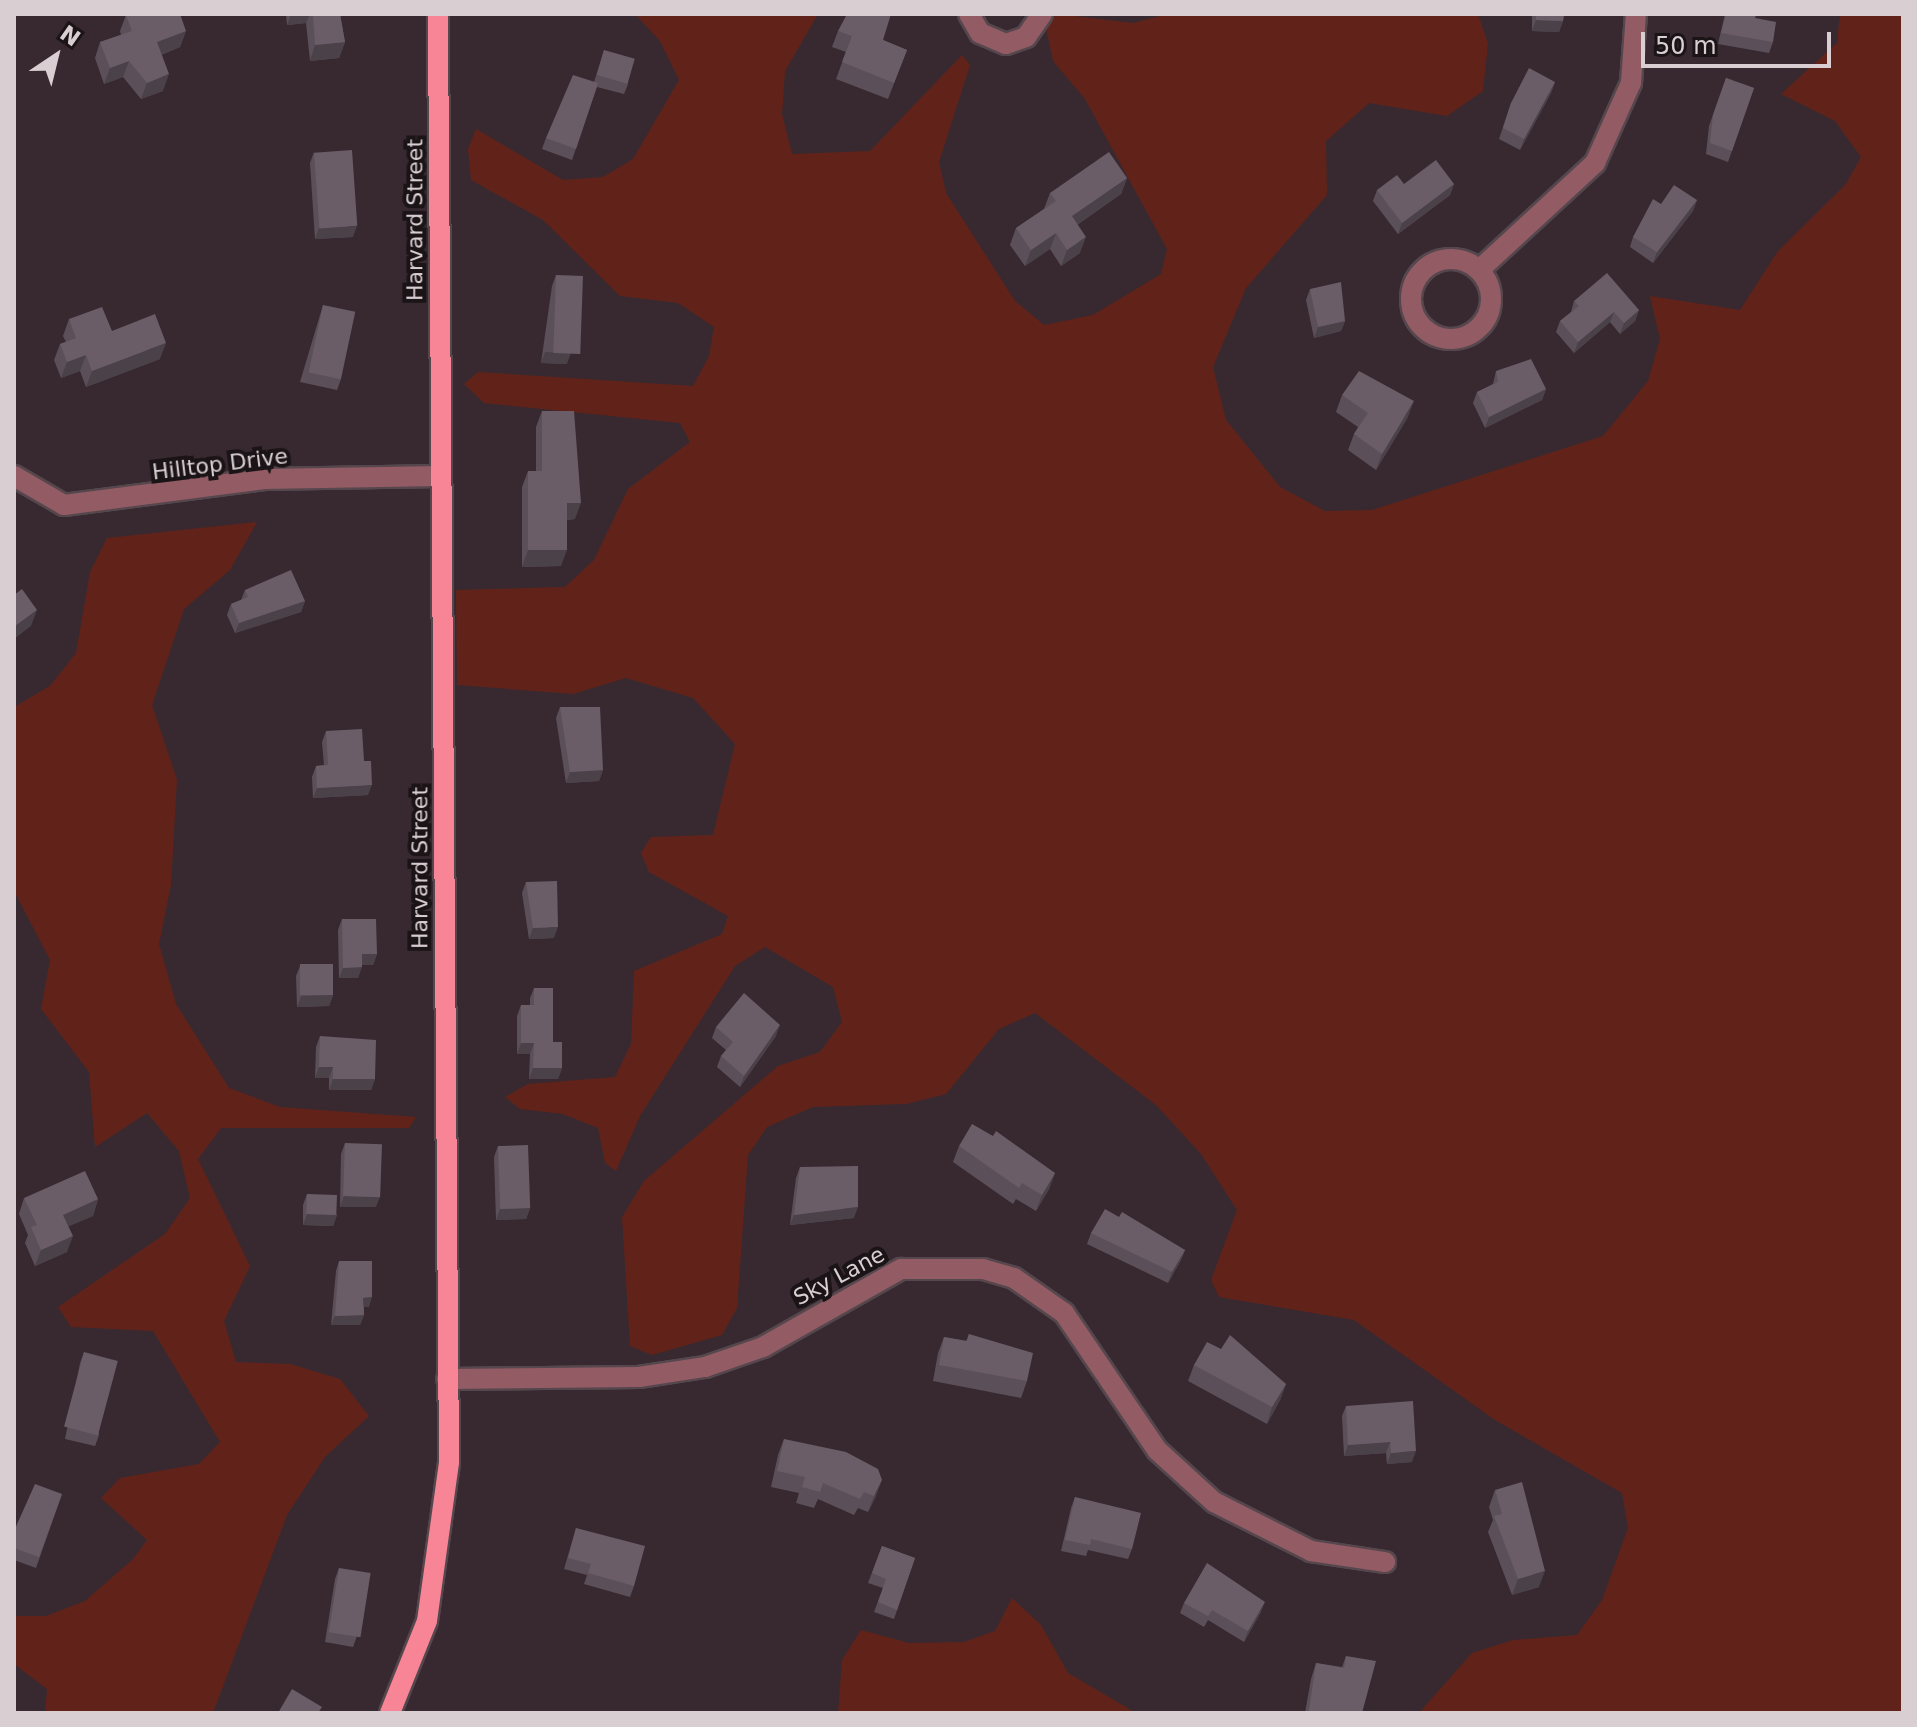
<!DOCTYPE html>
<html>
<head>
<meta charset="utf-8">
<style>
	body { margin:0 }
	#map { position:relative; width:1917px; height:1727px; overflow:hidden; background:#382930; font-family:"DejaVu Sans",sans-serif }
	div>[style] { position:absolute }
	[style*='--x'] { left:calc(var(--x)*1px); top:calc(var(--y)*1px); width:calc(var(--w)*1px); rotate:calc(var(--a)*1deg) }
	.green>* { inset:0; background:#612319 }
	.roads { filter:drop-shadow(2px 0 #55474d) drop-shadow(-2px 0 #55474d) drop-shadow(0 2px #55474d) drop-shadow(0 -2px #55474d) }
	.minor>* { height:20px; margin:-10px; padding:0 10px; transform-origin:10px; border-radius:10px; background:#935b63 }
	.minor>.ring { margin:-10px; padding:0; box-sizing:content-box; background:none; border:20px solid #935b63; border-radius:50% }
	.major>* { height:20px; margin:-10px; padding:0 10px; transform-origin:10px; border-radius:10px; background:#f78596 }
	.wall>* { inset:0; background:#5b5059 }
	.shaded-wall>* { inset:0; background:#4a4149 }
	.building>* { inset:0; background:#6a5d68; transform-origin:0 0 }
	span { translate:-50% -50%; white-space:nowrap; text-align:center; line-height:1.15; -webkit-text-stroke:8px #1b1417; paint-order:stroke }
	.street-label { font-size:22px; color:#d9cfd3 }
	.frame { position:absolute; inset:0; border:16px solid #d9cfd3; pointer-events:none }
	.north { position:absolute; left:16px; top:16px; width:80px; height:80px; -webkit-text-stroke:6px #1b1417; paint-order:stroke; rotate:35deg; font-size:22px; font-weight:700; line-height:32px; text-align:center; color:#d9cfd3 }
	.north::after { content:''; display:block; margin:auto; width:28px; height:36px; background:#d9cfd3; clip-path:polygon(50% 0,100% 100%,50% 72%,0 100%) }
	.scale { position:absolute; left:1641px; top:32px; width:190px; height:36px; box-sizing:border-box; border:4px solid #d9cfd3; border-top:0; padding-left:10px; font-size:24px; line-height:28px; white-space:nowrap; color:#d9cfd3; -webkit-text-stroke:6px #1b1417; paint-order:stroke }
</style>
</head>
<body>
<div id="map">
	<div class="green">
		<div style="clip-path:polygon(635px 14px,818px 14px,785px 71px,782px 114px,792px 154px,870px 151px,962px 55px,970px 65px,939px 162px,946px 193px,1015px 301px,1044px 325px,1093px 315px,1161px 274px,1167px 249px,1085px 99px,1053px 61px,1045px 23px,1058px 14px,1133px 23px,1167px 14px,1478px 14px,1488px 44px,1483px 91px,1447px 116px,1369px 103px,1326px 141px,1327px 195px,1246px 288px,1213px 367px,1226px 420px,1280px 487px,1325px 511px,1372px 510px,1603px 436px,1648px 381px,1660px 339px,1650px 296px,1740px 310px,1778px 251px,1846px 184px,1861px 157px,1835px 121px,1781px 94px,1837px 43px,1840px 14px,1903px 14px,1903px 1713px,1419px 1713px,1472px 1653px,1513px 1640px,1577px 1635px,1602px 1600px,1628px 1528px,1622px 1493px,1495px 1420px,1354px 1320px,1219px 1297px,1211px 1280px,1237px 1210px,1201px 1154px,1156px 1105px,1035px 1013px,999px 1029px,946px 1094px,906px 1104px,813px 1107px,767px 1127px,748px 1155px,737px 1308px,722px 1335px,652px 1355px,630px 1346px,622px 1217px,644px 1181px,778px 1066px,820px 1052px,842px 1022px,833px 987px,765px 947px,735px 966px,640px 1116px,616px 1171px,605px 1163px,598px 1128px,563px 1114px,520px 1109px,505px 1097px,528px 1084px,615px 1077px,631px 1044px,634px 971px,722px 934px,728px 916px,649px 872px,641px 853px,651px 837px,713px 835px,735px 744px,693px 698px,626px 678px,573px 694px,457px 685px,456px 590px,565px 587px,594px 560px,628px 489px,690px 442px,680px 423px,484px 403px,464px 384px,478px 372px,693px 386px,709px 356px,714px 327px,678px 303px,620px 296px,543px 220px,471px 180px,468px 149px,476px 129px,563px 180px,603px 177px,633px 159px,679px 80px,660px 41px)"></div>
		<div style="clip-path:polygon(257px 522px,230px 570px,184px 609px,152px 705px,177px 780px,171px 885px,159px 944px,176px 1004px,229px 1088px,280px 1107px,416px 1117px,409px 1128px,221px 1128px,198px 1159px,250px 1266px,224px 1321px,236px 1362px,290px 1364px,340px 1379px,369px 1416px,325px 1457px,287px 1515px,213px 1713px,45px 1713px,47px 1689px,14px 1664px,14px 1616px,46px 1616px,85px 1601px,133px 1559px,147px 1540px,101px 1498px,120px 1478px,199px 1464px,220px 1442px,153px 1331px,71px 1327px,58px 1307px,165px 1234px,190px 1198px,179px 1151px,147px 1113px,95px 1147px,89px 1072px,41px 1009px,50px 960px,14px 891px,14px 707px,50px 686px,76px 653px,90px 572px,107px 538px)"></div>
		<div style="clip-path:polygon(1012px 1598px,1041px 1625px,1068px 1673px,1136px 1713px,838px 1713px,842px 1660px,861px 1630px,909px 1643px,964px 1642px,995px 1631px)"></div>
	</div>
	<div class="roads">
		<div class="minor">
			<div style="--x:969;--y:14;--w:22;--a:60"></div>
			<div style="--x:980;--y:33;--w:28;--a:23"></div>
			<div style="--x:1006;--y:44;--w:21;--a:-19"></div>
			<div style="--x:1026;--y:37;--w:28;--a:-55"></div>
			<div class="ring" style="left:1411px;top:259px;width:60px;height:60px"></div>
			<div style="--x:1479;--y:270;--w:158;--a:-42.7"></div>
			<div style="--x:1595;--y:163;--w:88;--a:-65.8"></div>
			<div style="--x:1631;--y:83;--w:69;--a:-85.9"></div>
			<div style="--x:14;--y:476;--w:58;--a:30.1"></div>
			<div style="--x:64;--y:505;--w:202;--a:-7.4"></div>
			<div style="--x:264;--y:479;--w:177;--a:-1"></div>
			<div style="--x:447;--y:1379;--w:192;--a:-0.6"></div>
			<div style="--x:639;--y:1377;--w:67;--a:-8.6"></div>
			<div style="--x:705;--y:1367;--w:61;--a:-19"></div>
			<div style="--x:763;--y:1347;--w:159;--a:-29.5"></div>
			<div style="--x:901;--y:1269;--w:82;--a:0"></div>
			<div style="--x:983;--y:1269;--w:32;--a:16"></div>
			<div style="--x:1014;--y:1278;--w:61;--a:35"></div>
			<div style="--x:1064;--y:1313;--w:166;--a:55.8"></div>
			<div style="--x:1157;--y:1450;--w:77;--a:42.4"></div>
			<div style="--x:1214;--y:1502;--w:109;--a:26.8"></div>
			<div style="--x:1311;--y:1551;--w:75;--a:8.5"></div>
		</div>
		<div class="major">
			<div style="--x:390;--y:1713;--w:99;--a:-68.1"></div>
			<div style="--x:427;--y:1621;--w:161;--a:-82.1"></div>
			<div style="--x:449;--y:1462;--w:1448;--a:-90.44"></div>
		</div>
	</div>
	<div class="wall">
		<div style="clip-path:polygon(286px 14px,340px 14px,345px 42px,339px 58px,310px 61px,306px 23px,287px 25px)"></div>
		<div style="clip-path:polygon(1532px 14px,1564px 14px,1563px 21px,1559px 32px,1532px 31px)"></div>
		<div style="clip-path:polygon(1725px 14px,1756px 14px,1755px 18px,1773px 42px,1769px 53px,1718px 44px)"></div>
		<div style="clip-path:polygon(126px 15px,186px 31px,180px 47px,161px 55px,163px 91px,141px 99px,123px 77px,104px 84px,95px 58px,100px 42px,121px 35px,120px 31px)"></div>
		<div style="clip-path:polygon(838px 31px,883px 40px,907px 50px,888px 99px,836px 79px,846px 52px,832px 47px)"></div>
		<div style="clip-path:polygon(604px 50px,628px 84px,624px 94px,597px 87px,572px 160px,542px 149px,546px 138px,594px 82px)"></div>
		<div style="clip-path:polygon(1726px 78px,1754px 88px,1728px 162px,1706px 154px,1709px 126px)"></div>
		<div style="clip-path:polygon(1555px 82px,1551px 93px,1520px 150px,1499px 139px,1511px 103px)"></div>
		<div style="clip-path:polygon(314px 152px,353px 237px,315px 239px,310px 163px)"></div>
		<div style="clip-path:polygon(1127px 178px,1121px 194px,1077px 225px,1080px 253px,1061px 266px,1050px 249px,1025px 266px,1010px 245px,1016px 228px,1044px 209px,1050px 193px)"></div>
		<div style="clip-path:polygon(1404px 184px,1454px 184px,1450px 195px,1398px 234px,1373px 201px,1377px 190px)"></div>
		<div style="clip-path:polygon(1697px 200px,1693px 211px,1653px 263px,1630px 247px,1633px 237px,1661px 204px)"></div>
		<div style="clip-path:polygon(556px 275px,567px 364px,541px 363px,552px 286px)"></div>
		<div style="clip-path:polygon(1310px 289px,1345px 321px,1341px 331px,1314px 338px,1306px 300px)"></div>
		<div style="clip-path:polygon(1574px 301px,1639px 310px,1635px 321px,1620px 334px,1610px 322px,1574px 353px,1556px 332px,1560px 321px,1571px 312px)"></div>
		<div style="clip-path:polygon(323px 305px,341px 379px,337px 390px,300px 382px)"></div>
		<div style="clip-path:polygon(69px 319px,112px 331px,160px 359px,86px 387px,80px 371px,61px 378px,54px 360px,60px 344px,66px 342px,63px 336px)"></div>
		<div style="clip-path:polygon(1496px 371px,1546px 389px,1542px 400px,1485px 428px,1473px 403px,1477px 392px,1493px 384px)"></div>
		<div style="clip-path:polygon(1342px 395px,1408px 417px,1376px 470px,1348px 450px,1354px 434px,1358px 427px,1336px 412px)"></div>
		<div style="clip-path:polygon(542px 411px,575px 519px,567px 520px,561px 566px,522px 567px,522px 487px,528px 471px,536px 471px,536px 427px)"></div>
		<div style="clip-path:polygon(245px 590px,305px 601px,301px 612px,235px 633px,227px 615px,231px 604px,241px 600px)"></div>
		<div style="clip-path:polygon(560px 707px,603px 770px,599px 781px,566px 783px,556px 718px)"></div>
		<div style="clip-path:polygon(326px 731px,364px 761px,368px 795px,313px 798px,312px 777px,316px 766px,324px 765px,322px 742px)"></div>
		<div style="clip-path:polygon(526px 882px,554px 938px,529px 939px,522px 893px)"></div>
		<div style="clip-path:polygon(342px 919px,377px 954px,373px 965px,362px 965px,358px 978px,339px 978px,338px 930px)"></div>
		<div style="clip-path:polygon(300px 966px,333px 995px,329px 1006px,297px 1007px,296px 976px)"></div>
		<div style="clip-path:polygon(534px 988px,562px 1068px,558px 1079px,529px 1079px,530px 1054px,517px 1054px,517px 1016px,521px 1005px,530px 1005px,530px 998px)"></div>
		<div style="clip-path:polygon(716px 1027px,776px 1036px,740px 1087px,717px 1067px,721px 1056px,726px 1050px,712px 1038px)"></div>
		<div style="clip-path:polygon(320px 1036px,375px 1079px,371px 1090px,329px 1090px,329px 1078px,315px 1078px,316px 1047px)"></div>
		<div style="clip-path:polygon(345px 1143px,376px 1207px,340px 1207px,341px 1154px)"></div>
		<div style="clip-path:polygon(498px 1146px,530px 1208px,526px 1219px,496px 1220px,494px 1157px)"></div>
		<div style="clip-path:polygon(959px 1146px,1055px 1173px,1049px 1189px,1036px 1211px,1016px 1199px,1013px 1204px,953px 1162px)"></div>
		<div style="clip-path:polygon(800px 1167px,854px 1218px,790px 1225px,796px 1178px)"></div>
		<div style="clip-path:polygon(307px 1194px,337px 1215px,333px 1226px,303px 1225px,303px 1205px)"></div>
		<div style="clip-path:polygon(24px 1198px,98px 1199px,93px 1216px,68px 1226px,67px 1252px,35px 1266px,25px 1243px,28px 1235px,19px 1214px)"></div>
		<div style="clip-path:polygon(1119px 1217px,1185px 1250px,1181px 1260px,1168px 1283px,1087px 1244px,1091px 1233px)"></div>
		<div style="clip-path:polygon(339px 1261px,369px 1307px,364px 1307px,364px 1315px,360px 1325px,331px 1325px,336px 1271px)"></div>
		<div style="clip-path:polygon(969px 1334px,1027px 1381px,1021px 1398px,933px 1381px,938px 1353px,944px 1337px,966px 1341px)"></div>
		<div style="clip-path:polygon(1221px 1349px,1286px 1384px,1280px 1400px,1267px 1424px,1188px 1381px,1194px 1365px)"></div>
		<div style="clip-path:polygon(84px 1352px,99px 1435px,95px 1446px,65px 1439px,80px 1363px)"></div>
		<div style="clip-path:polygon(1346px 1406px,1412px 1462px,1387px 1464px,1386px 1453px,1344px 1456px,1342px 1416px)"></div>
		<div style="clip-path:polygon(784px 1439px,876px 1496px,868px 1512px,858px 1508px,854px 1515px,818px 1499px,814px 1508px,796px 1503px,799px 1493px,771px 1487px,778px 1455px)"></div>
		<div style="clip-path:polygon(1495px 1490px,1539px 1587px,1512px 1595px,1488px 1532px,1493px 1520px,1489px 1507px)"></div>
		<div style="clip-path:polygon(62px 1494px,36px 1568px,14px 1560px,14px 1531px)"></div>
		<div style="clip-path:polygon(1075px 1497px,1132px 1549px,1128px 1559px,1088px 1550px,1086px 1556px,1061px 1551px,1071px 1508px)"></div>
		<div style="clip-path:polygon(576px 1528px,634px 1586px,630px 1597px,584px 1584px,587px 1575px,564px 1569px)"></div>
		<div style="clip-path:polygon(882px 1546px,915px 1558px,894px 1619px,874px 1612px,883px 1588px,868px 1583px)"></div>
		<div style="clip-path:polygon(339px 1568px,357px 1636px,353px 1647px,325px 1642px,335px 1579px)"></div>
		<div style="clip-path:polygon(1184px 1603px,1261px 1612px,1244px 1642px,1208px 1620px,1204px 1627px,1180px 1613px)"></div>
		<div style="clip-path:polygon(1346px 1656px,1362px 1713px,1305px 1713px,1311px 1679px,1316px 1663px,1342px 1667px)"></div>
	</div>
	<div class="shaded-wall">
		<div style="clip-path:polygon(291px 14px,310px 14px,306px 23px,287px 25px)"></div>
		<div style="clip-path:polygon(1536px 20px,1563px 21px,1559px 32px,1532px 31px)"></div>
		<div style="clip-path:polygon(186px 31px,180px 47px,151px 58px,157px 42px)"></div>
		<div style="clip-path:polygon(345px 42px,339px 58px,310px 61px,315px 45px)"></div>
		<div style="clip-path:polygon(129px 61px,123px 77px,104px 84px,110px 68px)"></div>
		<div style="clip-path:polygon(169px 74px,163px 91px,141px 99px,147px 83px)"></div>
		<div style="clip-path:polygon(1555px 82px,1551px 93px,1520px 150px,1524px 139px)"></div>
		<div style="clip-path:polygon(1127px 178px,1121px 194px,1066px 232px,1072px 216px)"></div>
		<div style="clip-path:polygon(1454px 184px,1450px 195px,1398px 234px,1402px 223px)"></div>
		<div style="clip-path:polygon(1697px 200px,1693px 211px,1653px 263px,1657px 252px)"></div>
		<div style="clip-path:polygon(357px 226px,353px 237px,315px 239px,319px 228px)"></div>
		<div style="clip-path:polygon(1056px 233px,1050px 249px,1025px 266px,1031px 250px)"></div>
		<div style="clip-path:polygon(1086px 237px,1080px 253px,1061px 266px,1067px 250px)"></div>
		<div style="clip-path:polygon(1639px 310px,1635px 321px,1620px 334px,1624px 323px)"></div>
		<div style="clip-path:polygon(1614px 312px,1610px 322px,1574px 353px,1578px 342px)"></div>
		<div style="clip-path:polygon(1345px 321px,1341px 331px,1314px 338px,1318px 327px)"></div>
		<div style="clip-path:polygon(166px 343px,160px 359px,86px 387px,92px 371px)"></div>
		<div style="clip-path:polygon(545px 352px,571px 353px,567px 364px,541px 363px)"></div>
		<div style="clip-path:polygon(86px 355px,80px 371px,61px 378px,67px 362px)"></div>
		<div style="clip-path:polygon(1546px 389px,1542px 400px,1485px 428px,1489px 417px)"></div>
		<div style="clip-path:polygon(1414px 401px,1408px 417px,1376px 470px,1382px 454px)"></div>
		<div style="clip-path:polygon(567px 503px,581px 503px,575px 519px,561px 520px)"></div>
		<div style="clip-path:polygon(528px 550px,567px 550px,561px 566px,522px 567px)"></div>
		<div style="clip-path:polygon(305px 601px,301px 612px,235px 633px,239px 623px)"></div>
		<div style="clip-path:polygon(37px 610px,31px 626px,14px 639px,14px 627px)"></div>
		<div style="clip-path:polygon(603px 770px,599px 781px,566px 783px,570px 772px)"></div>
		<div style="clip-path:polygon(372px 785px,368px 795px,313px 798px,317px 788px)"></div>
		<div style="clip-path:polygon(558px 927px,554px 938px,529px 939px,533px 928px)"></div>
		<div style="clip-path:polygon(362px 954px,377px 954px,373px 965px,358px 965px)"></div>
		<div style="clip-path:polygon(362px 967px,358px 978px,339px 978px,343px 968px)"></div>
		<div style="clip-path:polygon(333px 995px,329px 1006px,297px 1007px,301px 996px)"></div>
		<div style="clip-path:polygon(780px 1025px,776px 1036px,740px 1087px,744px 1076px)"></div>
		<div style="clip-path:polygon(521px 1043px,534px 1043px,530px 1054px,517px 1054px)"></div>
		<div style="clip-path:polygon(319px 1067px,333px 1067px,329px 1078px,315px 1078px)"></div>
		<div style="clip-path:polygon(533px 1068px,562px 1068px,558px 1079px,529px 1079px)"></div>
		<div style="clip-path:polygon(333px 1079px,375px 1079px,371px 1090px,329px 1090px)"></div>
		<div style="clip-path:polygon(1055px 1173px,1049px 1189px,1036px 1211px,1042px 1195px)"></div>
		<div style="clip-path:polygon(344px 1196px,380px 1197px,376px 1207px,340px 1207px)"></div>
		<div style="clip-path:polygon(98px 1199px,93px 1216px,58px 1231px,63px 1215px)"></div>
		<div style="clip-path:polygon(858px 1207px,854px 1218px,790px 1225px,794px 1215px)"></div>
		<div style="clip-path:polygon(530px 1208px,526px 1219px,496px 1220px,500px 1209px)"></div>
		<div style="clip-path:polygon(307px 1214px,337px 1215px,333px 1226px,303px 1225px)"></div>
		<div style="clip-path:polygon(73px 1236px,67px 1252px,35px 1266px,41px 1250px)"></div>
		<div style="clip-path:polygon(1185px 1250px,1181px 1260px,1168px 1283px,1172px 1272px)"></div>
		<div style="clip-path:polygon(372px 1297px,369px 1307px,360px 1307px,363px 1298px)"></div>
		<div style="clip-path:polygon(364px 1315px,360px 1325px,331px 1325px,335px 1316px)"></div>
		<div style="clip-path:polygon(1286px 1384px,1280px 1400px,1267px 1424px,1272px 1407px)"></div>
		<div style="clip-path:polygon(1390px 1442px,1386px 1453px,1344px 1456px,1348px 1445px)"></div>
		<div style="clip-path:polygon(1416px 1451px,1412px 1462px,1387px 1464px,1391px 1453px)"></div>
		<div style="clip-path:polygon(882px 1480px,876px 1496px,868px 1512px,874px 1496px)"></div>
		<div style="clip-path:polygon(1545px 1571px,1539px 1587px,1512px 1595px,1518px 1579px)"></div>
		<div style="clip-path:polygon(1265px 1602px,1261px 1612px,1244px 1642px,1248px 1631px)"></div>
	</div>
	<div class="building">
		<div style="clip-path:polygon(129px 14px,180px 14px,186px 31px,157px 42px,169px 74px,147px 83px,129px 61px,110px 68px,100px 42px,132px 31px,126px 15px)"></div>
		<div style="clip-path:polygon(313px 14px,340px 14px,345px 42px,315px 45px)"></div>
		<div style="clip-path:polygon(847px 14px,891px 14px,883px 40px,907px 50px,894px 83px,842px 62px,852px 36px,838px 31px)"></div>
		<div style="clip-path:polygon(1536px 14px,1564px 14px,1563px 21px,1536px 20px)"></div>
		<div style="clip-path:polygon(1726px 14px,1756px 14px,1755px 18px,1776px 22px,1773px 42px,1721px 33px)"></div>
		<div style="left:604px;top:50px;width:32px;height:26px;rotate:16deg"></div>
		<div style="clip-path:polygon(1529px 68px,1555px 82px,1524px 139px,1503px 128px,1511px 103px)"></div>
		<div style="clip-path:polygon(573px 75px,598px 83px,576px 149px,546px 138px)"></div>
		<div style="clip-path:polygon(1726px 78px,1754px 88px,1732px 151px,1710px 143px,1713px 115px)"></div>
		<div style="left:352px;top:150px;width:76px;height:38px;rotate:86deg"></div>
		<div style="clip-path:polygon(1109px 152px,1127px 178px,1072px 216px,1086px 237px,1067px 250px,1056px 233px,1031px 250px,1016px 228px,1056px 201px,1050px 193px)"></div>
		<div style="clip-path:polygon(1436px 160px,1454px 184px,1402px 223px,1377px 190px,1397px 175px,1404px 184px)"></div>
		<div style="clip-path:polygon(1674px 185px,1697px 200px,1657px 252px,1633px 237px,1653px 199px,1661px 204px)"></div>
		<div style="clip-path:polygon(1607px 273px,1639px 310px,1624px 323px,1614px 312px,1578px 342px,1560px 321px,1579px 306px,1574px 301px)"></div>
		<div style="left:556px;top:275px;width:27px;height:78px;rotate:2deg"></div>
		<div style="clip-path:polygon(1341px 282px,1345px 321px,1318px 327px,1310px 289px)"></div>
		<div style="left:323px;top:305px;width:33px;height:69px;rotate:12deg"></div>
		<div style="clip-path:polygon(102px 307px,112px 331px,155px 314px,166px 343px,92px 371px,86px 355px,67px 362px,60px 344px,76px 338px,69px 319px)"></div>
		<div style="clip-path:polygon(1531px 359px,1546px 389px,1489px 417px,1477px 392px,1498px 382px,1496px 371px)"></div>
		<div style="clip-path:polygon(1359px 371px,1414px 401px,1382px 454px,1354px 434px,1368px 413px,1342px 395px)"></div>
		<div style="clip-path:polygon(542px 411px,574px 411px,581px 503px,567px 503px,567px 550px,528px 550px,528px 471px,542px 471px)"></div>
		<div style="clip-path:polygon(291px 570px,305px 601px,239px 623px,231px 604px,248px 597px,245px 590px)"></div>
		<div style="clip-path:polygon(22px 589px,37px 610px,14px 627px,14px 595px)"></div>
		<div style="clip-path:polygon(560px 707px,600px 707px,603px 770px,570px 772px)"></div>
		<div style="clip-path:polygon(362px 729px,364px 761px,371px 761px,372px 785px,317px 788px,316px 766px,328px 765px,326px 731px)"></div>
		<div style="clip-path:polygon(557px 881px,558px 927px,533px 928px,526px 882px)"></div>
		<div style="clip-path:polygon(342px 919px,376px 919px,377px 954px,362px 954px,362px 967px,343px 968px)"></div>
		<div style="left:333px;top:964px;width:31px;height:33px;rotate:90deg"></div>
		<div style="clip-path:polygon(534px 988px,553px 988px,553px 1042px,562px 1042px,562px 1068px,533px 1068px,534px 1043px,521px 1043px,521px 1005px,534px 1005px)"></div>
		<div style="clip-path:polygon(744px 993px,780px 1025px,744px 1076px,721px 1056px,733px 1042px,716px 1027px)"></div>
		<div style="clip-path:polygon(320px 1036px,376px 1040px,375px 1079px,333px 1079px,333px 1067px,319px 1067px)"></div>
		<div style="clip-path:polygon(972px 1124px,993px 1136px,996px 1131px,1055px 1173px,1042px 1195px,1022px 1183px,1019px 1188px,959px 1146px)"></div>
		<div style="left:345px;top:1143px;width:37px;height:53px;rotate:2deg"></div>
		<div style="left:528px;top:1145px;width:63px;height:30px;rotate:88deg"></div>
		<div style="clip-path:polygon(858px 1166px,858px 1207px,794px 1215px,800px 1167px)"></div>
		<div style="clip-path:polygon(85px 1171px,98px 1199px,63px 1215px,73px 1236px,41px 1250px,31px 1227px,37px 1225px,24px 1198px)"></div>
		<div style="left:307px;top:1194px;width:30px;height:20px;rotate:2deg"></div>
		<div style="clip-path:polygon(1105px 1209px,1119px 1217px,1122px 1212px,1185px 1250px,1172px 1272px,1091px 1233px)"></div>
		<div style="clip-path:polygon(339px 1261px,372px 1261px,372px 1297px,363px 1298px,364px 1315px,335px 1316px)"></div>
		<div style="clip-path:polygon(969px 1334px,1033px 1353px,1027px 1381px,939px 1365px,944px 1337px,967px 1341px)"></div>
		<div style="clip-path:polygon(1230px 1335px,1286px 1384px,1272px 1407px,1194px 1365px,1207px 1342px,1221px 1349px)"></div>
		<div style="left:84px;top:1352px;width:35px;height:77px;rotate:15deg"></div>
		<div style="clip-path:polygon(1413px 1401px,1416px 1451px,1391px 1453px,1390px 1442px,1348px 1445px,1346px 1406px)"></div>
		<div style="clip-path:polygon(784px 1439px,846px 1452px,878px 1469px,882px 1480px,874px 1496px,864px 1492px,860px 1499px,823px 1483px,820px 1492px,802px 1487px,805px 1477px,777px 1471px)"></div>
		<div style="clip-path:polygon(1522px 1482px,1545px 1571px,1518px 1579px,1494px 1516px,1502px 1514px,1495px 1490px)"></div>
		<div style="clip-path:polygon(35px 1484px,62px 1494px,39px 1557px,14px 1548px,14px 1531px)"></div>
		<div style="clip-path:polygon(1075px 1497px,1141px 1513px,1132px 1549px,1091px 1539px,1090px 1545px,1065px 1540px)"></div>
		<div style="clip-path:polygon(576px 1528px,645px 1546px,634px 1586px,588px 1573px,591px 1564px,568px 1558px)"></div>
		<div style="clip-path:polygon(882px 1546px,915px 1558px,897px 1610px,878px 1602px,886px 1579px,872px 1573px)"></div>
		<div style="clip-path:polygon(1207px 1563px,1265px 1602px,1248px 1631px,1212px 1610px,1208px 1616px,1184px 1603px)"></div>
		<div style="left:339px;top:1568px;width:32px;height:65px;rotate:9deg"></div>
		<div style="clip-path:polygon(1346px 1656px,1376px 1661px,1362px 1713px,1318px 1713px,1309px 1711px,1316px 1663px,1344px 1668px)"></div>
		<div style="clip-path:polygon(292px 1689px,322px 1707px,318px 1713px,278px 1713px)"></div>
	</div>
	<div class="street-label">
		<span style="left:415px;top:220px;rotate:-90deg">Harvard Street</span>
		<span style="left:220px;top:464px;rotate:-7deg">Hilltop Drive</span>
		<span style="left:420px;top:868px;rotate:-90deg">Harvard Street</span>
		<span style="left:839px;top:1276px;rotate:-28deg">Sky Lane</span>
	</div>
	<div class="frame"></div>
	<div class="north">N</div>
	<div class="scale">50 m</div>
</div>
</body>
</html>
